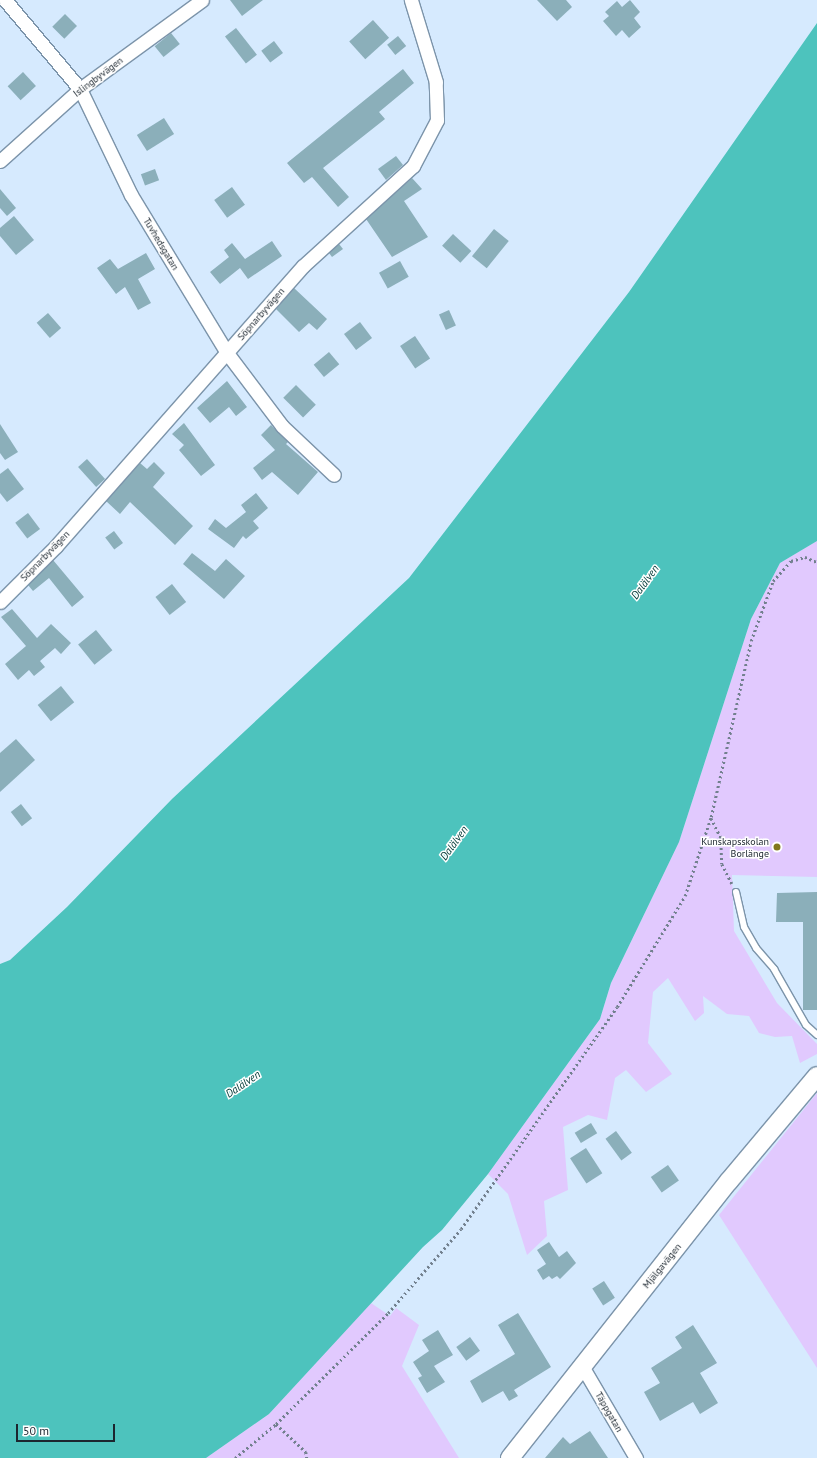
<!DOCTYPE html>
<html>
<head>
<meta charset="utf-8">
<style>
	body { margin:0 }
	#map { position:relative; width:817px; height:1458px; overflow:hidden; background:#d6eafe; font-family:"PT Sans",sans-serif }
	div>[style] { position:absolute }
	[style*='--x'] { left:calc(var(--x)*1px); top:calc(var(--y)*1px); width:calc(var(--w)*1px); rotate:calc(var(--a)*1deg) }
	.green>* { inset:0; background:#e1c9fe }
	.water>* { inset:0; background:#4dc3bd }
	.building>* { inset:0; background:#8bafba; transform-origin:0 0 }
	.path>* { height:2.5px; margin-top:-1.25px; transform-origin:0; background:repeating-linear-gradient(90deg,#72808e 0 2px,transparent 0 5px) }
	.roads { filter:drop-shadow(1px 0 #7c94aa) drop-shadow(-1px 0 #7c94aa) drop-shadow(0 1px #7c94aa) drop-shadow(0 -1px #7c94aa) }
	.lane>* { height:6px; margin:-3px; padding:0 3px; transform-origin:3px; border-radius:3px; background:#fff }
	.street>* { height:13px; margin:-6.5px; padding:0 6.5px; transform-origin:6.5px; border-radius:6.5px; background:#fff }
	.secondary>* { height:18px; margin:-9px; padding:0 9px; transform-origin:9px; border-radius:9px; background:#fff }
	.dots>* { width:11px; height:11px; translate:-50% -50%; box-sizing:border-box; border:2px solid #fff; border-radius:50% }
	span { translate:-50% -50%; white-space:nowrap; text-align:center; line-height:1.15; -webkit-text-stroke:3px #fff; paint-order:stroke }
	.street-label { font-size:10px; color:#1c262f }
	.poi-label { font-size:10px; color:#1c262f }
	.right { translate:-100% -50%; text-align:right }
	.water-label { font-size:11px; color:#003936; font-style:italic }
	.scale { position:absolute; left:16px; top:1424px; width:99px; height:18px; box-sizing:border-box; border:2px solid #1c262f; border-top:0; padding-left:5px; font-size:12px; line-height:14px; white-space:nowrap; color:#1c262f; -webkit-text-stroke:3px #fff; paint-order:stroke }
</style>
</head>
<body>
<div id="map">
	<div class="green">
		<div style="clip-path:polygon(817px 541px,817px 877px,732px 875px,734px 931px,777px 1003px,817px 1044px,817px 1054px,800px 1063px,792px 1036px,775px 1037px,759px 1033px,749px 1016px,727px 1014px,703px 996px,704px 1013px,695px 1021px,668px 978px,653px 992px,648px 1043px,672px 1074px,646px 1092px,626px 1070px,615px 1078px,607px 1120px,588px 1115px,563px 1127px,568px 1190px,544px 1201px,547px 1236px,527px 1255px,508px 1194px,488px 1174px,600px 1019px,611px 983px,679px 842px,751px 619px,780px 563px)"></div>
		<div style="clip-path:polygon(817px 1093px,817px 1368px,719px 1215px)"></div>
		<div style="clip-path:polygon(371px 1303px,390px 1316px,396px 1308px,419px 1325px,402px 1366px,459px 1458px,206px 1458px,269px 1414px)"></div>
	</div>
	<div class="water">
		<div style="clip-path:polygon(817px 23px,817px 541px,780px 563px,751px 619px,679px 842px,611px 983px,600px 1019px,488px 1174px,442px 1230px,423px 1247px,269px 1414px,206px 1458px,0 1458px,0 964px,10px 960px,67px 907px,172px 799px,409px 578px,629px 292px)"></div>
	</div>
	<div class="building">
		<div style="clip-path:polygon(230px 0,263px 0,242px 16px)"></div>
		<div style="clip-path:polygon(537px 0,566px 0,572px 7px,557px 21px)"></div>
		<div style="clip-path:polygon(630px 0,640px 12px,634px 18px,641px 27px,629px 38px,622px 30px,616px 36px,603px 21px,609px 16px,605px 12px,617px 1px,622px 7px)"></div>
		<div style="left:65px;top:14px;width:17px;height:18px;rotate:45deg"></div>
		<div style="left:373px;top:20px;width:24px;height:32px;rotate:48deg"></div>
		<div style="left:236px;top:28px;width:34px;height:14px;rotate:52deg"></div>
		<div style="left:171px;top:33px;width:14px;height:21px;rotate:51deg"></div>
		<div style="left:398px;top:36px;width:13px;height:14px;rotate:51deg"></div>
		<div style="left:274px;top:41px;width:15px;height:16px;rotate:53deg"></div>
		<div style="clip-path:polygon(403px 69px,414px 83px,379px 112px,385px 119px,323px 168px,349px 197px,338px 207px,312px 177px,304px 183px,287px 163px)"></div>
		<div style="left:23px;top:72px;width:19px;height:21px;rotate:47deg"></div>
		<div style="left:164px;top:118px;width:19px;height:32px;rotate:58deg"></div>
		<div style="clip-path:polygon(396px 156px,403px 165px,386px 180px,378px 169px)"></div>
		<div style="left:155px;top:169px;width:12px;height:15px;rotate:70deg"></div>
		<div style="clip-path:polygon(412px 178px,422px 189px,404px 201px,428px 237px,392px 257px,366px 219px)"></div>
		<div style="left:232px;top:187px;width:22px;height:22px;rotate:54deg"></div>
		<div style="clip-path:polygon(0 189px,16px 208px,7px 216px,0 208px)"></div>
		<div style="clip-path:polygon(14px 216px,34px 240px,16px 255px,0 236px,0 228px)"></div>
		<div style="left:494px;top:229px;width:19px;height:35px;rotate:39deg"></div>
		<div style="left:453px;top:234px;width:25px;height:16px;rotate:43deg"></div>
		<div style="clip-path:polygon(272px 241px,282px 256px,248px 279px,240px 268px,220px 284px,210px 272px,229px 257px,224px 250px,232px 243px,245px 259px)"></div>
		<div style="clip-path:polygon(339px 244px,343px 249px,332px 257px,329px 253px)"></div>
		<div style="clip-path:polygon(146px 253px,155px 269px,138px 279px,151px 303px,138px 310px,125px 287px,116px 294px,97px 268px,110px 259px,118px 269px)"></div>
		<div style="left:400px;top:261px;width:18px;height:24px;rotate:61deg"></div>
		<div style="clip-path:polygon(294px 288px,327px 319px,317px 330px,309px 323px,299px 332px,276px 309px)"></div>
		<div style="left:449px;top:310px;width:17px;height:11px;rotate:66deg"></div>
		<div style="left:48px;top:313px;width:20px;height:15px;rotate:49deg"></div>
		<div style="left:360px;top:322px;width:20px;height:20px;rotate:53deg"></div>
		<div style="left:415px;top:336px;width:27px;height:18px;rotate:56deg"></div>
		<div style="left:329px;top:352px;width:16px;height:20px;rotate:50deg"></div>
		<div style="clip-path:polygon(227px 381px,247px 407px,236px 416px,229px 407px,210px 423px,197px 408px)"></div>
		<div style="left:296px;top:385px;width:28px;height:18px;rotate:45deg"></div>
		<div style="clip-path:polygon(184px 423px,215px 465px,201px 476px,179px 450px,184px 445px,172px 434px)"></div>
		<div style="clip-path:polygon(0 424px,18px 452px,5px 460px,0 453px)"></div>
		<div style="clip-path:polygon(271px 425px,288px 442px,286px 444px,318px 472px,298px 495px,272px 472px,262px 480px,253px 468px,275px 450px,261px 435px)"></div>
		<div style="left:87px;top:459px;width:27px;height:12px;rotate:48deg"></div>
		<div style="clip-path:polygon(154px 462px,165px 473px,153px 487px,193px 526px,175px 545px,130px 502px,120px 514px,106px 501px,140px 463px,147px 469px)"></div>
		<div style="clip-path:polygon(8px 468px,24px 489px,7px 502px,0 493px,0 474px)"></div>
		<div style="clip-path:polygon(256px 493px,268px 508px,253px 521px,259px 528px,246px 539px,243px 536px,234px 548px,208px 529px,215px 519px,226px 528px,246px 512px,241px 505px)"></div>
		<div style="left:28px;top:513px;width:20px;height:16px;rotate:53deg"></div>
		<div style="left:114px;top:531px;width:15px;height:11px;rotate:53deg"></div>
		<div style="clip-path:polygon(192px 553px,215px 571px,226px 559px,245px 576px,224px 599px,183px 564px)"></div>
		<div style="clip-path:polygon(53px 560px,84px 597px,72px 607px,49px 578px,33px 591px,28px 585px)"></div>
		<div style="left:172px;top:584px;width:23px;height:21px;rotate:52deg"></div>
		<div style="clip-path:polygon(12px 609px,37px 638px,51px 624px,71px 643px,61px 654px,55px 648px,40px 661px,45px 667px,34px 676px,29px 670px,18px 680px,5px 664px,26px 646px,1px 617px)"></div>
		<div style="left:96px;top:630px;width:26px;height:23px;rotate:51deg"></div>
		<div style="left:61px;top:686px;width:21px;height:30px;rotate:51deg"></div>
		<div style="clip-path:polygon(16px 739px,35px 760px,0 792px,0 753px)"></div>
		<div style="left:21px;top:804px;width:18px;height:13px;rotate:52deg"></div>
		<div style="clip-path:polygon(817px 892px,817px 1010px,803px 1010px,803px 922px,776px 922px,777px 893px)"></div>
		<div style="left:591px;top:1123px;width:12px;height:19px;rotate:59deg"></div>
		<div style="left:616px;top:1131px;width:27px;height:13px;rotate:54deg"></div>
		<div style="left:586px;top:1148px;width:30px;height:19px;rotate:57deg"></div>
		<div style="left:668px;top:1165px;width:19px;height:21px;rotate:55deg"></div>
		<div style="clip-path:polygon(549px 1242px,559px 1257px,567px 1251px,576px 1263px,560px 1279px,557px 1276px,552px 1279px,549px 1276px,543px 1280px,537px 1270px,546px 1264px,537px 1250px)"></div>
		<div style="left:604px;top:1281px;width:20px;height:14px;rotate:57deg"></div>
		<div style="clip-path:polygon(518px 1313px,551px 1367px,514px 1390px,518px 1396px,509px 1401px,503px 1391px,482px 1403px,470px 1381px,515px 1354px,498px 1325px)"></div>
		<div style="clip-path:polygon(693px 1325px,717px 1363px,700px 1373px,718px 1403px,700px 1414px,693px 1402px,660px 1421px,644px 1392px,660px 1383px,651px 1368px,682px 1348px,675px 1337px)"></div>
		<div style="clip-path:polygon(438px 1330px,453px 1355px,434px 1366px,445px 1382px,427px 1393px,418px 1378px,422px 1376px,413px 1362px,429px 1351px,422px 1340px)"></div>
		<div style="left:470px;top:1337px;width:17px;height:17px;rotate:54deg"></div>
		<div style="clip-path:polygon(590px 1431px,608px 1458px,545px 1458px,563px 1437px,570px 1444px)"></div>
	</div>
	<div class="path">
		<div style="--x:711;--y:818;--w:22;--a:63"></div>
		<div style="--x:721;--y:838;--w:26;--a:88"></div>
		<div style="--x:722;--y:864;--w:22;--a:63"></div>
		<div style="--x:276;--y:1424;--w:41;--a:43"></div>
		<div style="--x:306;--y:1452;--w:6;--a:81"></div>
		<div style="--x:235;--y:1458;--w:53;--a:-39.7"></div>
		<div style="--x:276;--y:1424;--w:158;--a:-44.7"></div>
		<div style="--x:388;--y:1313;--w:111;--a:-49"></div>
		<div style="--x:461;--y:1229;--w:271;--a:-54.9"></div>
		<div style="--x:617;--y:1007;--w:130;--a:-58.5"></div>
		<div style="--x:685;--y:896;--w:83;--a:-71.8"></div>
		<div style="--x:711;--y:817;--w:180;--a:-77.2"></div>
		<div style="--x:751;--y:641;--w:64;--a:-69.9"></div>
		<div style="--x:773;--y:581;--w:27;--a:-48"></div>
		<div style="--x:791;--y:561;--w:15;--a:-16"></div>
		<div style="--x:805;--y:557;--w:13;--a:23"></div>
	</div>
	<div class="roads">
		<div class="lane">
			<div style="--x:736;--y:892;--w:36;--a:77"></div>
			<div style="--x:744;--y:927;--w:24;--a:60"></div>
			<div style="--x:756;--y:948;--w:28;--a:49"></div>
			<div style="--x:774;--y:969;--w:64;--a:60.3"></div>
			<div style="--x:806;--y:1025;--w:15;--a:42"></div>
		</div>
		<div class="street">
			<div style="--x:5;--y:0;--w:116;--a:49.9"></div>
			<div style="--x:80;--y:89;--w:118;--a:64.3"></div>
			<div style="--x:131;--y:195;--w:185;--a:58.7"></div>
			<div style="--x:227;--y:353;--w:91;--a:53"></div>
			<div style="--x:282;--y:426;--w:71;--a:43.3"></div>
			<div style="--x:0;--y:161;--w:108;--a:-42"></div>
			<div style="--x:80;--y:89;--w:151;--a:-36.1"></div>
			<div style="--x:0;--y:602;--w:79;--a:-45"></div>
			<div style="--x:56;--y:546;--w:373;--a:-48.6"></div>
			<div style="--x:303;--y:266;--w:149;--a:-42.3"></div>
			<div style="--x:413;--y:166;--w:52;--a:-62.4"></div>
			<div style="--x:437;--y:120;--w:38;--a:-92"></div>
			<div style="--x:436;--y:82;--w:86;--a:-107"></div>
			<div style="--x:582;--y:1366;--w:107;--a:59.6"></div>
		</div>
		<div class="secondary">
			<div style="--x:510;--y:1458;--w:353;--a:-51.7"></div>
			<div style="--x:729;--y:1181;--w:137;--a:-50"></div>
		</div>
	</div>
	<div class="dots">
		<div style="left:777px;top:847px;background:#80771c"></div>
	</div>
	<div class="street-label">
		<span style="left:98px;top:77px;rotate:-37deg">Islingbyvägen</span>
		<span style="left:161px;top:244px;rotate:59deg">Tuvhedsgatan</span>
		<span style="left:261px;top:314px;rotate:-49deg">Söpnarbyvägen</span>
		<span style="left:45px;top:556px;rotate:-46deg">Söpnarbyvägen</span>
		<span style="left:662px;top:1266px;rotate:-51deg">Mjälgavägen</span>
		<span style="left:609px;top:1412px;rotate:60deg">Täppgatan</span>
	</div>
	<div class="poi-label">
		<span class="right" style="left:769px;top:847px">Kunskapsskolan<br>Borlänge</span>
	</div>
	<div class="water-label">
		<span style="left:645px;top:582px;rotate:-54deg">Dalälven</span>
		<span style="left:454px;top:843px;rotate:-54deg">Dalälven</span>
		<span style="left:243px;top:1084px;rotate:-34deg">Dalälven</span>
	</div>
	<div class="scale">50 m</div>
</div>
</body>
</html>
